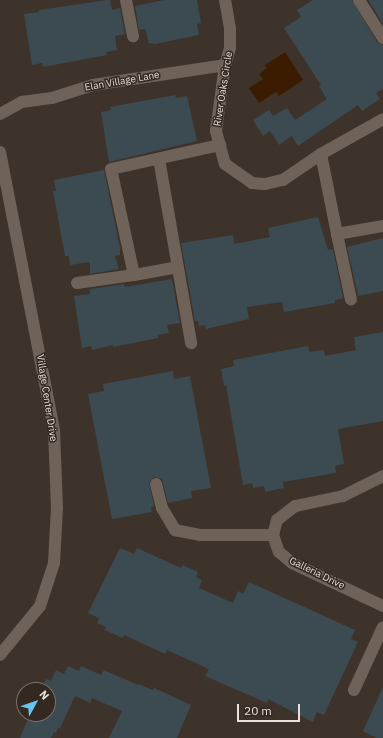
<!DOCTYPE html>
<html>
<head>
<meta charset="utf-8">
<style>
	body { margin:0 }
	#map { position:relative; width:383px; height:738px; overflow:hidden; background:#3e332a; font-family:"IBM Plex Sans",sans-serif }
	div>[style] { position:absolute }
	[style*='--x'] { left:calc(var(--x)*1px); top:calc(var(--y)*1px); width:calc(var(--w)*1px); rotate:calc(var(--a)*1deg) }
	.water>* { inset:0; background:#3c1c00 }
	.building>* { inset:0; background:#3c4a51 }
	.minor>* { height:12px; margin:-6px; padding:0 6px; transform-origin:6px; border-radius:6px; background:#6f6259 }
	span { translate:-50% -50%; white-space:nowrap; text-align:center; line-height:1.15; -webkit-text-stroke:3px #342921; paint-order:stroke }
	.street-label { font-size:10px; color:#e9e1dc }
	.north { position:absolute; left:16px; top:682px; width:40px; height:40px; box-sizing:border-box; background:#342921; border:1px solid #7c736c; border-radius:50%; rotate:50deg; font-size:11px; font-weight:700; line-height:16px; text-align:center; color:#e9e1dc }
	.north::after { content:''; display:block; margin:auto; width:14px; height:18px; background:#65c5ee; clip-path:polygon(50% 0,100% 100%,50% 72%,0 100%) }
	.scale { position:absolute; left:237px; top:704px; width:63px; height:18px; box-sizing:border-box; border:2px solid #e9e1dc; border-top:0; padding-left:5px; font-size:12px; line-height:14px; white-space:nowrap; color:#e9e1dc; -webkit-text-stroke:3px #342921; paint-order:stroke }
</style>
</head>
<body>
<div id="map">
	<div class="water">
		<div style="clip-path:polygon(285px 52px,303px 80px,279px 96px,276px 92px,259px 103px,249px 88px,263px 79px,259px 74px,267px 68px,265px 65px)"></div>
	</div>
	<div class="building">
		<div style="clip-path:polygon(107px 0,110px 0,112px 10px,120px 8px,125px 34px,115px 36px,117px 50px,106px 52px,107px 55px,43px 67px,42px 63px,32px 65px,24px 14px,39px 12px,39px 10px)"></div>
		<div style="clip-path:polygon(164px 0,197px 0,201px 23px,197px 24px,199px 35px,155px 44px,149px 43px,145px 29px,139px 30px,135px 6px)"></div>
		<div style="clip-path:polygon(313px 0,352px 0,377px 42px,383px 45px,383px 89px,376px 93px,380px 99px,362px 111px,358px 105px,298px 146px,292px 136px,279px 145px,270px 131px,263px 136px,253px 120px,269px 110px,273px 116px,287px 108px,295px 120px,327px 99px,319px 86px,321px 85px,284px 28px,301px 17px,297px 10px)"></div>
		<div style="clip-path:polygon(368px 0,383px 0,383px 24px)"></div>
		<div style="clip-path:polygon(175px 95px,176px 98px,187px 96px,197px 141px,109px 162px,101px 112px,111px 110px,110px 107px)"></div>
		<div style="clip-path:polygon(104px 170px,120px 248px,120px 255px,115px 256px,119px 269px,90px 274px,90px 262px,70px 265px,69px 256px,65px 256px,53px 191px,56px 191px,54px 180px)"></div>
		<div style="clip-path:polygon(318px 217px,328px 250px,333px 249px,343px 298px,335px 300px,335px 303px,284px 312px,282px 302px,247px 307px,249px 319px,206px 329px,205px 325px,199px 326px,198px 321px,195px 321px,181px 243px,233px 235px,234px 244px,239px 243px,270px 237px,268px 228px)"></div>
		<div style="clip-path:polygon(383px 238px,383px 291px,358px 296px,347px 247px)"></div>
		<div style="clip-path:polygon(172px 279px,180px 323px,167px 325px,169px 333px,158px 335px,158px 338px,113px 347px,113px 345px,92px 350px,91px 346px,82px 348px,74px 296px,90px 294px,90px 289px,124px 284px,125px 287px)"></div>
		<div style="clip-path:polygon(383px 332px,383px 421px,338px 429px,344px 464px,335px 466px,336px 473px,283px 482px,284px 488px,265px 492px,264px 486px,253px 488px,252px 483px,243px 485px,226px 385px,224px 386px,221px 369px,234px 366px,233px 360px,308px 346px,309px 352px,324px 350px,325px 356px,356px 350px,354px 337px)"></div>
		<div style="clip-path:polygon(173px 371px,174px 379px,190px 376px,211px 488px,191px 491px,192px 498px,168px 503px,162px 479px,154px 477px,149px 482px,154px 506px,151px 508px,152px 512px,112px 519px,88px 394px,104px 391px,103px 384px)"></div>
		<div style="clip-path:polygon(120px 548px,134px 554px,137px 548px,181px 568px,183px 565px,198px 572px,196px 577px,202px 580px,199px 588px,233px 603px,238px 591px,243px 594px,249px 582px,355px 630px,351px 639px,358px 642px,324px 715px,317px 712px,313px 722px,268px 699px,267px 703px,205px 676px,209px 669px,167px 650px,165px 654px,124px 635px,123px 638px,105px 630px,106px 627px,97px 623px,99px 618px,88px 613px)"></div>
		<div style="clip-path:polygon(68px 666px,79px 671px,81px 666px,101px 675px,104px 670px,138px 685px,138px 684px,153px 690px,154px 688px,191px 705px,177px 738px,109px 738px,122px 711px,92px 698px,90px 703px,75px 696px,60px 728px,58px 728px,56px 733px,54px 732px,51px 738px,20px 738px,30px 714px,48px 714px,48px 690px,41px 690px,46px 679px,51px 681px,56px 670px,64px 674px)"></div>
		<div style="clip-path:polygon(383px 687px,383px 738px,377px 738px,363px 731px)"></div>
	</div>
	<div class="minor">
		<div style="--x:126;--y:0;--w:37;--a:79"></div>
		<div style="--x:225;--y:0;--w:29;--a:80"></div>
		<div style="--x:230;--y:29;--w:19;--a:90"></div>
		<div style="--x:230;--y:48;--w:18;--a:106"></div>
		<div style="--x:225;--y:65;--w:67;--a:97.8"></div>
		<div style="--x:216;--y:131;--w:34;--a:75"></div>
		<div style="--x:225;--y:164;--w:33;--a:35"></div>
		<div style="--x:252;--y:183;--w:13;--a:4"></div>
		<div style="--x:265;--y:184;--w:18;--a:-13"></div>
		<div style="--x:283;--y:180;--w:46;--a:-34.4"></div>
		<div style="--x:321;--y:154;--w:71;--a:-29.4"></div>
		<div style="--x:359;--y:0;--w:45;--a:57.7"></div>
		<div style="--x:0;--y:114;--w:25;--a:-29"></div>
		<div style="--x:22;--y:102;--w:30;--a:-8"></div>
		<div style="--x:52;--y:98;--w:43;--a:-17.6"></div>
		<div style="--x:93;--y:85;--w:134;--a:-8.6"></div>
		<div style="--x:0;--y:152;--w:283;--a:79"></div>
		<div style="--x:54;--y:430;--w:78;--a:87.8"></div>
		<div style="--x:57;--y:508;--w:55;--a:93.1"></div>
		<div style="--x:54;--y:563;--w:45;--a:108"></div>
		<div style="--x:40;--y:606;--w:63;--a:129.2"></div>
		<div style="--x:321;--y:154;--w:82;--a:78.7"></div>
		<div style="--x:337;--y:234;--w:47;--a:-9.9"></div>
		<div style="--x:159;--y:159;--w:187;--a:80.1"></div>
		<div style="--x:337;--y:234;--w:67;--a:78"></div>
		<div style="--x:178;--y:267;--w:45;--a:169.7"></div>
		<div style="--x:134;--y:275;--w:108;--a:-102.2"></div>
		<div style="--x:111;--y:169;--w:112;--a:-12.4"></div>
		<div style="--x:77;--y:283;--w:58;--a:-8"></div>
		<div style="--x:383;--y:476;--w:45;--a:153.4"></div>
		<div style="--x:343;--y:496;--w:49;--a:168.2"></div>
		<div style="--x:295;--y:506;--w:23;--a:142"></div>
		<div style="--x:277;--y:520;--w:16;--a:105"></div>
		<div style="--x:273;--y:535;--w:18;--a:71"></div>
		<div style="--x:279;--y:552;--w:17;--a:40"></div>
		<div style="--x:292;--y:563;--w:101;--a:25.3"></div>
		<div style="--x:156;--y:484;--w:25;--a:76"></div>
		<div style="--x:162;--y:508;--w:26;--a:59"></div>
		<div style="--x:175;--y:530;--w:25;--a:11"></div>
		<div style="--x:200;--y:535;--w:73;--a:0"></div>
		<div style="--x:354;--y:690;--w:69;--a:-65.3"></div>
	</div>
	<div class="street-label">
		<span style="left:122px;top:81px;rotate:-10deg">Elan Village Lane</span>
		<span style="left:223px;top:89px;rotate:-81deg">River Oaks Circle</span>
		<span style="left:47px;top:398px;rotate:81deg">Village Center Drive</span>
		<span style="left:317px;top:573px;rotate:26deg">Galleria Drive</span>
	</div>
	<div class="north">N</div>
	<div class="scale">20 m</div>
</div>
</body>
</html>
